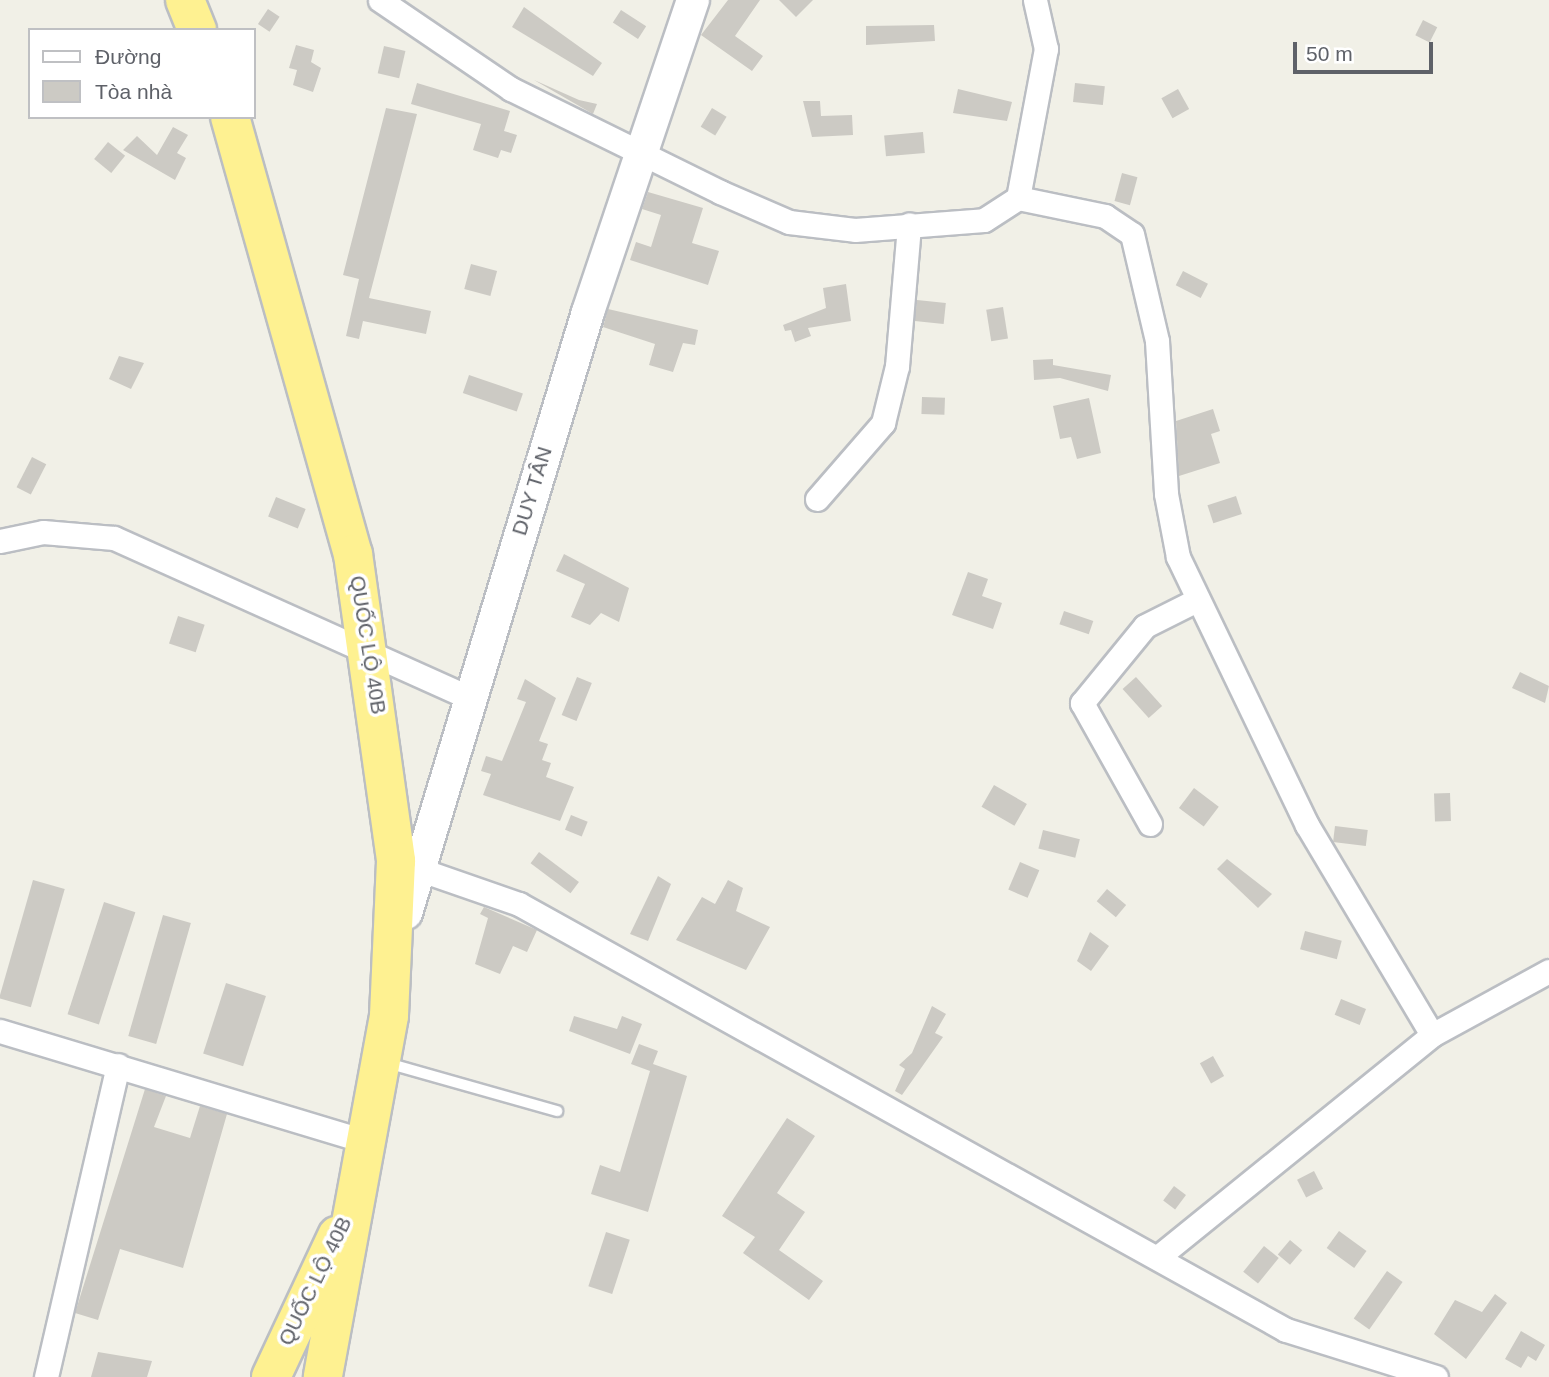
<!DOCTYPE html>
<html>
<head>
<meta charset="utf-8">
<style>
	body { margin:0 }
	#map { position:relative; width:1549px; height:1377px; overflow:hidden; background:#f1f0e7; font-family:Arial,sans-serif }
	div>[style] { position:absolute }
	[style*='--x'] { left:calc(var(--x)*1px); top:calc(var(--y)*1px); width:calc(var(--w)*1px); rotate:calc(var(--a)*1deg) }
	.building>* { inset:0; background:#cccac4; transform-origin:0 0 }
	.roads { filter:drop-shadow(2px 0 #bbbec3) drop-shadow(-2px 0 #bbbec3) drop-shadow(0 2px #bbbec3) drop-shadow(0 -2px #bbbec3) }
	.lane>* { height:10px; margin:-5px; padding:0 5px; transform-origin:5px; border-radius:5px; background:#fff }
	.street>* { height:23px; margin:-11.5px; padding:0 11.5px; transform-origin:11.5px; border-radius:11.5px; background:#fff }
	.secondary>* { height:32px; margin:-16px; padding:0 16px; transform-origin:16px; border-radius:16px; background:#fff }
	.highway>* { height:38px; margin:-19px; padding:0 19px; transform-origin:19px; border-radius:19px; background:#fef191 }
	span { translate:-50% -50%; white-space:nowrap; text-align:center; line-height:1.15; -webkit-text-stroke:7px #fff; paint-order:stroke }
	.street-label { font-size:21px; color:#5e6168 }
	.legend { position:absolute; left:28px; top:28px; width:228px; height:91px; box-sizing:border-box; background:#fff; border:2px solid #bfc0c3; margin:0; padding:9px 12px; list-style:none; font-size:21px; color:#5e6168 }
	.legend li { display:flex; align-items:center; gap:14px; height:35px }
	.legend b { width:35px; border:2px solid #bfc0c3 }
	.scale { position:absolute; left:1293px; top:42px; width:140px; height:32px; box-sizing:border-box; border:4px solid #5e6168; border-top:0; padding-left:9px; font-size:21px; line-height:24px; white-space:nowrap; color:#5e6168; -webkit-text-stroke:5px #fff; paint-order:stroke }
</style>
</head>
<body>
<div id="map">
	<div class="building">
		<div style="clip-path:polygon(728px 0,760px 0,735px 36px,763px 56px,752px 71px,701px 35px)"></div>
		<div style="clip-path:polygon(779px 0,813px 0,796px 17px)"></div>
		<div style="clip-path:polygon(524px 7px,602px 63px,593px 76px,512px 27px)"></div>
		<div style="left:268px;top:9px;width:14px;height:18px;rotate:34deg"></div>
		<div style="left:621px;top:10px;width:30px;height:15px;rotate:33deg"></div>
		<div style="left:1423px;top:20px;width:16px;height:17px;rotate:27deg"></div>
		<div style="clip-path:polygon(934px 25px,935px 41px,866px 45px,866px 26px)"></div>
		<div style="clip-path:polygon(296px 45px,314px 50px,311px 62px,321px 68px,313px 92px,293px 85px,297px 70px,289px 68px)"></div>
		<div style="left:384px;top:46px;width:22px;height:28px;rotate:13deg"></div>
		<div style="clip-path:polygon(534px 80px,579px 100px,597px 104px,593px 114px)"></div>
		<div style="clip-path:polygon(417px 83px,510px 111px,504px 131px,517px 135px,511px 153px,501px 150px,498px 158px,473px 150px,481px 124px,411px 104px)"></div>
		<div style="left:1075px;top:83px;width:30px;height:19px;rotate:6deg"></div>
		<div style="clip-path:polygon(958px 89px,1012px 102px,1007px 121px,953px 113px)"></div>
		<div style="left:1178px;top:89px;width:23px;height:19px;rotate:61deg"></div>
		<div style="clip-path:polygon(803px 101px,820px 101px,821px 116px,852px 115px,853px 135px,812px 137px)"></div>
		<div style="clip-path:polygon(386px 108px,417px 114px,369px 298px,431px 311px,426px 334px,363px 321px,359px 339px,346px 336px,359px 279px,343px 275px)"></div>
		<div style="left:712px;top:108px;width:17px;height:22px;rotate:31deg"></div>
		<div style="clip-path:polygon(173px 127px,188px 135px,177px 153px,186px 158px,175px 180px,123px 150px,137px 136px,157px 155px)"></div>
		<div style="left:923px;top:132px;width:21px;height:39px;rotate:85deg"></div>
		<div style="left:108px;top:142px;width:22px;height:22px;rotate:39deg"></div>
		<div style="left:1122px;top:173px;width:16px;height:29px;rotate:15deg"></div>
		<div style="clip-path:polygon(648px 192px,703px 208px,692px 243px,719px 251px,708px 285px,630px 260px,636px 242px,651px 247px,661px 215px,642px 209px)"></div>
		<div style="left:471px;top:264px;width:27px;height:26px;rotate:15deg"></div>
		<div style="left:1183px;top:271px;width:28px;height:16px;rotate:27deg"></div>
		<div style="clip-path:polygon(846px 284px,851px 321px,808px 328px,811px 336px,795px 342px,791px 330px,785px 331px,783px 325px,826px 308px,823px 288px)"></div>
		<div style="left:917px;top:300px;width:29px;height:21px;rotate:6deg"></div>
		<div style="left:1003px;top:307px;width:32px;height:17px;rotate:81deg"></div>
		<div style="clip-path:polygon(608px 309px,698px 330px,695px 345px,683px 343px,673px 372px,649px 365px,655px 344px,603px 327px)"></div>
		<div style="clip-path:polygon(119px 356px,144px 363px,131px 389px,109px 379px)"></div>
		<div style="clip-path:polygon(1053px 359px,1053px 365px,1111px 375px,1108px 391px,1060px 378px,1034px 380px,1033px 360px)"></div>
		<div style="left:469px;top:375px;width:57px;height:19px;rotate:19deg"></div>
		<div style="left:922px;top:397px;width:23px;height:17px;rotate:2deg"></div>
		<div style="clip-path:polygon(1089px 398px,1101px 453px,1077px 459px,1071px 437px,1060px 439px,1053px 406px)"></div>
		<div style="clip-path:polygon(1213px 409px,1220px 431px,1211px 434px,1220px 463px,1179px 476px,1176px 421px)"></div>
		<div style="left:32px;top:457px;width:16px;height:34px;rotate:27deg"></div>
		<div style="left:1236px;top:496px;width:19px;height:30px;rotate:72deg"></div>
		<div style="left:276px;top:497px;width:32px;height:21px;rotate:22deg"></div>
		<div style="clip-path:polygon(564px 554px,629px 588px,619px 622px,601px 613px,590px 625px,571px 617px,585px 584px,556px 571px)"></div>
		<div style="clip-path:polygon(968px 572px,988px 579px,982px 596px,1002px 603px,993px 629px,952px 615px)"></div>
		<div style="left:1064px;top:611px;width:31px;height:14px;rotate:19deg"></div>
		<div style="left:178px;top:616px;width:28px;height:29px;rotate:18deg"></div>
		<div style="clip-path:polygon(1520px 672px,1549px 686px,1545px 703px,1512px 688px)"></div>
		<div style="left:577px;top:677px;width:16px;height:41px;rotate:22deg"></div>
		<div style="left:1136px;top:677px;width:39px;height:18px;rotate:48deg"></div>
		<div style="clip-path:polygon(525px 679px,556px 698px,539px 741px,548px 744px,542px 760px,551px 763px,546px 777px,574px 787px,560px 821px,483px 795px,491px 774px,481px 771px,486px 756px,502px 761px,526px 702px,517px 699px)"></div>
		<div style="left:994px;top:785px;width:38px;height:25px;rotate:30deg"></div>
		<div style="left:1194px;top:788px;width:31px;height:25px;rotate:37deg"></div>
		<div style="left:1450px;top:793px;width:28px;height:16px;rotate:88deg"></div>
		<div style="left:571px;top:815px;width:18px;height:16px;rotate:22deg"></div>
		<div style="left:1335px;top:826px;width:33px;height:16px;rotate:7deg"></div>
		<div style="left:1043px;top:830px;width:38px;height:19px;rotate:14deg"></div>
		<div style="left:539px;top:852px;width:50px;height:14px;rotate:37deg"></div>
		<div style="clip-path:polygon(1227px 859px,1272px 894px,1258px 908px,1217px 869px)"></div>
		<div style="left:1020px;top:862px;width:21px;height:30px;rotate:23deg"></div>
		<div style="clip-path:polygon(658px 876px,671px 884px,648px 941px,630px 934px)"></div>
		<div style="left:33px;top:880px;width:33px;height:123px;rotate:16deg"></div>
		<div style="clip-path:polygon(728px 880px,743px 888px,736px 911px,770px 927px,746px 970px,676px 940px,702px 897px,715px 904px)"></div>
		<div style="left:1107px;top:889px;width:25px;height:16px;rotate:40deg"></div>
		<div style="left:104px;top:902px;width:33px;height:118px;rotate:18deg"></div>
		<div style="clip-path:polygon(484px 907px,537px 930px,527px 952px,513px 946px,500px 974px,475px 964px,488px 918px,480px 914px)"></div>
		<div style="left:163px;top:915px;width:29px;height:126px;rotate:16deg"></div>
		<div style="left:1305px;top:931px;width:38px;height:19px;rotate:15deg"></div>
		<div style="clip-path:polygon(1090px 932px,1109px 946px,1091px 971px,1077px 961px)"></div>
		<div style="left:226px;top:983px;width:42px;height:74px;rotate:18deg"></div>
		<div style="left:1341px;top:999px;width:27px;height:17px;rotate:22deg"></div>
		<div style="clip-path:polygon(932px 1006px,946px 1014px,935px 1033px,943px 1037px,902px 1095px,895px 1091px,905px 1069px,899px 1065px,912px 1053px)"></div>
		<div style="clip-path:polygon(574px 1016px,617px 1029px,622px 1016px,642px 1024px,630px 1054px,569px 1031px)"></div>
		<div style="clip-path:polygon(639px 1044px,658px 1051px,653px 1064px,687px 1076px,648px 1212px,591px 1194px,600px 1165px,620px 1172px,650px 1071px,631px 1064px)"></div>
		<div style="left:1213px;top:1056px;width:23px;height:15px;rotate:61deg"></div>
		<div style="clip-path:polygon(145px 1089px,166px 1096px,154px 1127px,190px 1138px,200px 1106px,227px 1114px,183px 1268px,120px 1249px,98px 1320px,75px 1313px)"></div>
		<div style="clip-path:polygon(787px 1118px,815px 1136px,777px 1193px,805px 1212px,779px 1250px,823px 1281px,809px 1300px,743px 1253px,755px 1237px,722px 1216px)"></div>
		<div style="left:1314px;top:1171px;width:20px;height:19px;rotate:63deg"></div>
		<div style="left:1174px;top:1186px;width:15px;height:18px;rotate:37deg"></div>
		<div style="left:1339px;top:1231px;width:34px;height:21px;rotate:36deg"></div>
		<div style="left:606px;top:1232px;width:25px;height:57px;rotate:18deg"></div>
		<div style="left:1290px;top:1240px;width:16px;height:19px;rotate:40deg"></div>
		<div style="left:1264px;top:1246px;width:19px;height:33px;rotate:39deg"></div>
		<div style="left:1387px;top:1271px;width:19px;height:58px;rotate:35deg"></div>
		<div style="clip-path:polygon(1495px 1294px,1507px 1303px,1466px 1359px,1434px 1334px,1455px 1300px,1482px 1312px)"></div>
		<div style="clip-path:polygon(1521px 1331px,1545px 1345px,1536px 1361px,1528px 1356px,1521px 1368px,1505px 1359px)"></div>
		<div style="clip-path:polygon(98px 1352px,152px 1361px,147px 1377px,91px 1377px)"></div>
	</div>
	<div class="roads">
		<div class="lane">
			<div style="--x:387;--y:1063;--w:177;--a:15.8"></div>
		</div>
		<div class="street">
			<div style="--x:380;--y:0;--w:158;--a:34.2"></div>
			<div style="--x:511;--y:89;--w:233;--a:26.2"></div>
			<div style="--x:720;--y:192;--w:75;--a:23.5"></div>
			<div style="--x:789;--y:222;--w:66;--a:6.9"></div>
			<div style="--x:855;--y:230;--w:129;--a:-4.4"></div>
			<div style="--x:984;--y:220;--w:40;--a:-32.9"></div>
			<div style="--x:1018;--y:198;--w:152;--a:-79.4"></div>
			<div style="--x:1046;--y:49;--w:50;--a:-102.7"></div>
			<div style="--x:1018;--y:198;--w:89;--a:11.7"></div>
			<div style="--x:1105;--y:216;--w:32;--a:34"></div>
			<div style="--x:1132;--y:234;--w:110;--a:76.8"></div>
			<div style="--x:1157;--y:341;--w:153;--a:86.6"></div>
			<div style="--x:1166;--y:494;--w:64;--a:79.2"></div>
			<div style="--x:1178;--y:557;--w:297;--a:64.3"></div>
			<div style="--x:1307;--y:825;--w:244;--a:59.2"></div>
			<div style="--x:817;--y:499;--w:101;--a:-49"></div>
			<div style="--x:883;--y:423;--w:59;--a:-76.2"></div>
			<div style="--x:897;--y:366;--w:142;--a:-85.1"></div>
			<div style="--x:0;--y:541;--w:44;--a:-11.8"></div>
			<div style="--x:43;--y:532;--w:71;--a:4.8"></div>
			<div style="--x:114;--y:538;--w:388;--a:24.2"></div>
			<div style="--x:1150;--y:824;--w:139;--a:-119.3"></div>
			<div style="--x:1082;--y:703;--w:99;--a:-50.7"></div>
			<div style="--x:1145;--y:626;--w:58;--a:-26.6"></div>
			<div style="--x:415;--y:868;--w:110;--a:19.1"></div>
			<div style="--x:519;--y:904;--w:877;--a:29.05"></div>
			<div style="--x:1286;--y:1330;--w:157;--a:17.4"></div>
			<div style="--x:0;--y:1031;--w:384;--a:16.8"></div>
			<div style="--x:1158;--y:1257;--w:353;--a:-39"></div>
			<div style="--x:1432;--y:1035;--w:133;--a:-28.7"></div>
			<div style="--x:46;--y:1377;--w:320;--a:-77"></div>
		</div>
		<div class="secondary">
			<div style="--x:406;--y:913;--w:628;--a:-73.15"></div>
			<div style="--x:588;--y:312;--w:329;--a:-71.4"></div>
		</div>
		<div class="highway">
			<div style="--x:185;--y:0;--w:32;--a:68"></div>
			<div style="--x:230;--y:117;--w:454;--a:74.3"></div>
			<div style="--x:353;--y:554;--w:310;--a:82"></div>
			<div style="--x:396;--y:861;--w:155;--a:92.6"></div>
			<div style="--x:389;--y:1016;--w:367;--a:100.4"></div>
			<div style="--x:271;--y:1377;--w:156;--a:-64.9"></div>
		</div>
	</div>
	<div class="street-label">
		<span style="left:532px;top:491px;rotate:-73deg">DUY TÂN</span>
		<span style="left:368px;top:645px;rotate:81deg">QUỐC LỘ 40B</span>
		<span style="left:315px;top:1281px;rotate:-64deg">QUỐC LỘ 40B</span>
	</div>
	<ul class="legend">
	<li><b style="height:9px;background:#fff"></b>Đường</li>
	<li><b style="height:19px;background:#cccac4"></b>Tòa nhà</li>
	</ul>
	<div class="scale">50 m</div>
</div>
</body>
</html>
